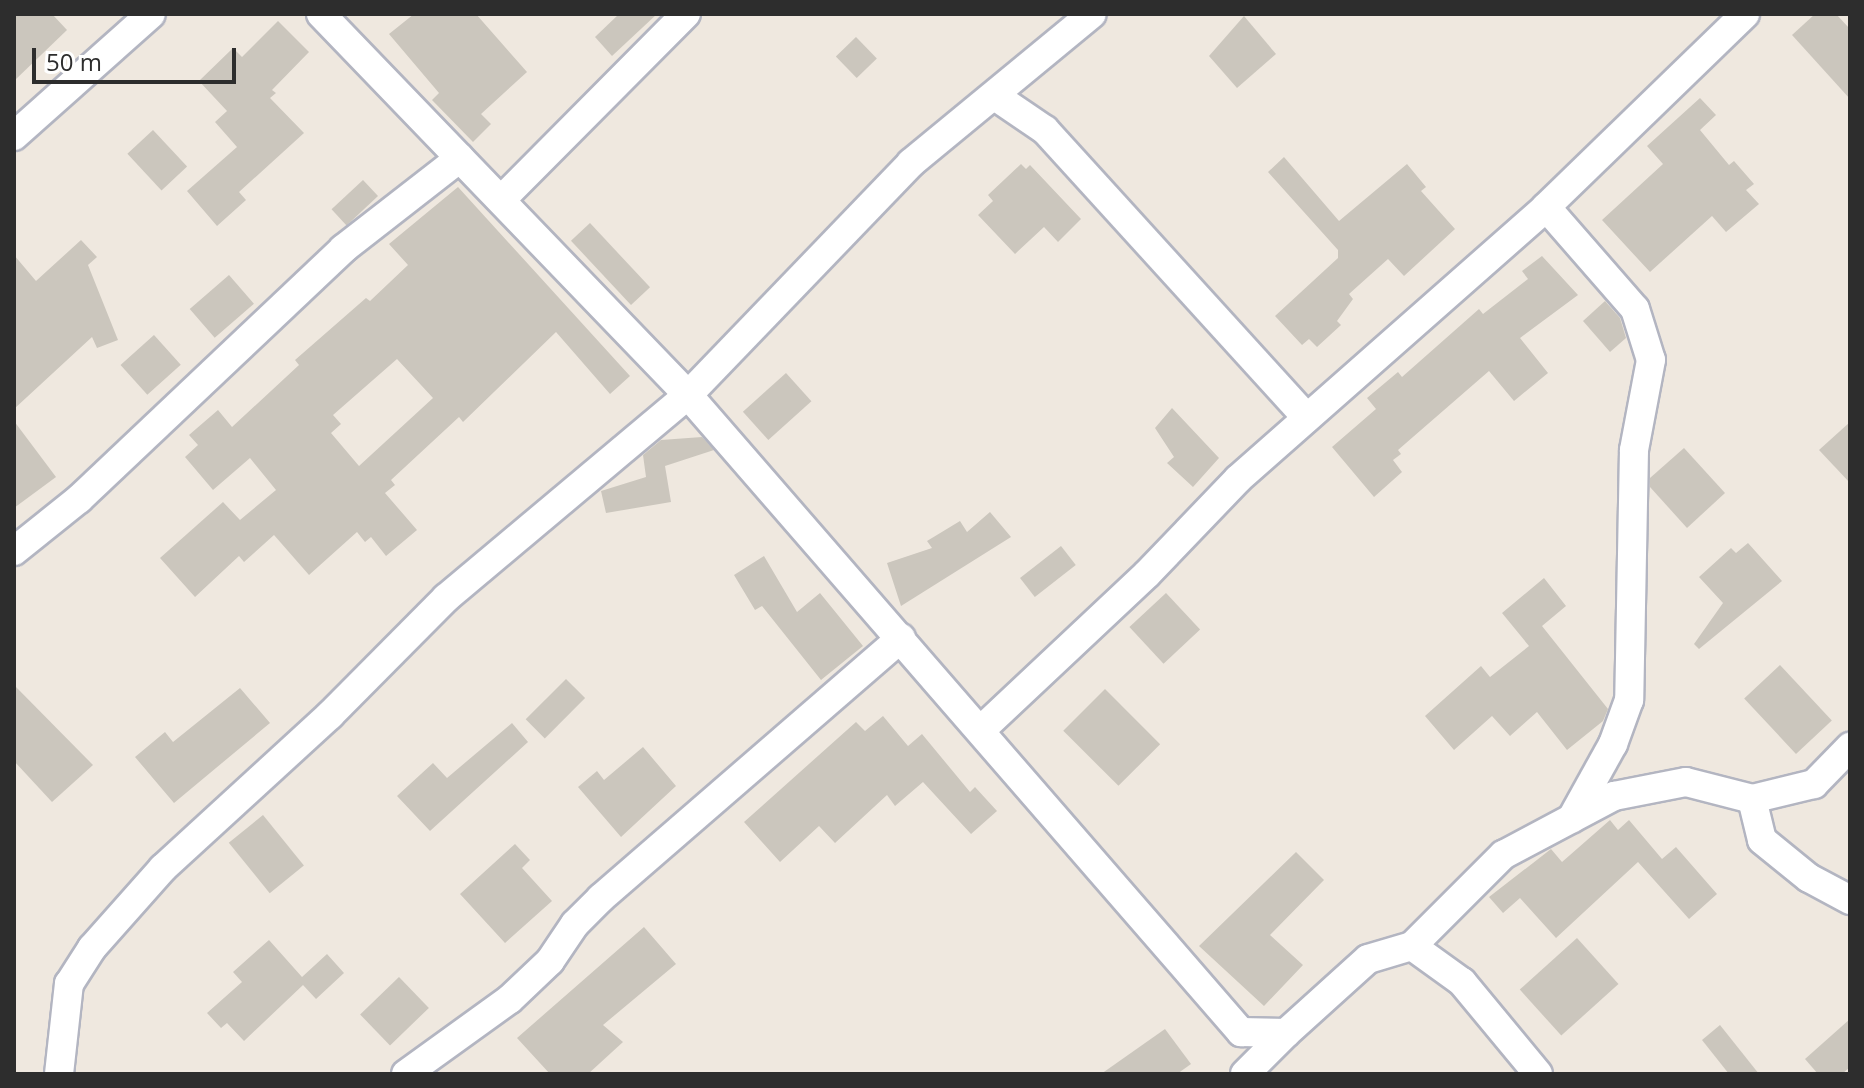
<!DOCTYPE html>
<html>
<head>
<meta charset="utf-8">
<style>
	body { margin:0 }
	#map { position:relative; width:1864px; height:1088px; overflow:hidden; background:#efe8df; font-family:"Open Sans",sans-serif }
	div>[style] { position:absolute }
	[style*='--x'] { left:calc(var(--x)*1px); top:calc(var(--y)*1px); width:calc(var(--w)*1px); rotate:calc(var(--a)*1deg) }
	.building>* { inset:0; background:#cbc6bd; transform-origin:0 0 }
	.roads { filter:drop-shadow(2px 0 #b3b5c1) drop-shadow(-2px 0 #b3b5c1) drop-shadow(0 2px #b3b5c1) drop-shadow(0 -2px #b3b5c1) }
	.minor>* { height:28px; margin:-14px; padding:0 14px; transform-origin:14px; border-radius:14px; background:#fff }
	span { translate:-50% -50%; white-space:nowrap; text-align:center; line-height:1.15; -webkit-text-stroke:6px #fff; paint-order:stroke }
	.frame { position:absolute; inset:0; border:16px solid #2d2d2d; pointer-events:none }
	.scale { position:absolute; left:32px; top:48px; width:204px; height:36px; box-sizing:border-box; border:4px solid #2d2d2d; border-top:0; padding-left:10px; font-size:24px; line-height:28px; white-space:nowrap; color:#2d2d2d; -webkit-text-stroke:6px #fff; paint-order:stroke }
</style>
</head>
<body>
<div id="map">
	<div class="building">
		<div style="clip-path:polygon(14px 14px,52px 14px,67px 30px,14px 81px)"></div>
		<div style="clip-path:polygon(414px 14px,476px 14px,527px 72px,481px 114px,491px 124px,473px 142px,432px 100px,439px 93px,389px 34px)"></div>
		<div style="clip-path:polygon(619px 14px,657px 14px,612px 56px,595px 37px)"></div>
		<div style="clip-path:polygon(1815px 14px,1836px 14px,1850px 29px,1850px 99px,1792px 35px)"></div>
		<div style="clip-path:polygon(1244px 16px,1276px 54px,1237px 88px,1209px 56px)"></div>
		<div style="clip-path:polygon(278px 21px,309px 52px,272px 90px,276px 93px,270px 98px,304px 133px,239px 192px,246px 200px,217px 226px,187px 191px,237px 147px,215px 122px,227px 111px,199px 81px,233px 48px,242px 57px)"></div>
		<div style="left:856px;top:37px;width:30px;height:28px;rotate:46deg"></div>
		<div style="clip-path:polygon(1700px 98px,1716px 115px,1700px 130px,1729px 165px,1734px 161px,1754px 184px,1746px 190px,1759px 204px,1726px 232px,1712px 216px,1650px 272px,1602px 220px,1663px 164px,1647px 146px)"></div>
		<div style="left:153px;top:130px;width:50px;height:35px;rotate:47deg"></div>
		<div style="clip-path:polygon(1284px 157px,1339px 221px,1407px 164px,1426px 187px,1421px 191px,1455px 229px,1404px 276px,1388px 259px,1349px 294px,1353px 299px,1337px 321px,1341px 325px,1317px 347px,1309px 339px,1302px 345px,1275px 316px,1338px 258px,1338px 250px,1268px 172px)"></div>
		<div style="clip-path:polygon(1021px 164px,1026px 169px,1030px 165px,1081px 219px,1058px 242px,1044px 227px,1015px 254px,978px 215px,993px 201px,988px 195px)"></div>
		<div style="left:363px;top:180px;width:22px;height:43px;rotate:47deg"></div>
		<div style="clip-path:polygon(evenodd,458px 187px,630px 376px,610px 394px,556px 332px,463px 422px,459px 417px,391px 480px,395px 485px,385px 493px,417px 530px,386px 556px,371px 537px,365px 542px,357px 532px,309px 575px,274px 535px,244px 562px,239px 556px,195px 597px,160px 558px,223px 502px,240px 520px,276px 490px,250px 458px,213px 490px,185px 457px,198px 445px,189px 435px,218px 410px,232px 427px,299px 365px,295px 360px,366px 298px,370px 301px,408px 265px,389px 244px,458px 187px,397px 359px,433px 398px,359px 466px,331px 433px,341px 424px,333px 415px,397px 359px)"></div>
		<div style="left:590px;top:223px;width:88px;height:26px;rotate:47deg"></div>
		<div style="clip-path:polygon(81px 240px,97px 257px,88px 265px,118px 340px,97px 348px,92px 337px,14px 409px,14px 255px,36px 281px)"></div>
		<div style="clip-path:polygon(1542px 256px,1578px 295px,1520px 338px,1548px 373px,1514px 401px,1489px 371px,1398px 450px,1401px 454px,1393px 460px,1402px 472px,1374px 497px,1332px 447px,1376px 409px,1367px 398px,1398px 372px,1402px 377px,1479px 309px,1483px 314px,1528px 279px,1522px 271px)"></div>
		<div style="left:229px;top:275px;width:38px;height:52px;rotate:49deg"></div>
		<div style="clip-path:polygon(1605px 301px,1620px 318px,1626px 338px,1610px 352px,1583px 321px)"></div>
		<div style="left:154px;top:335px;width:40px;height:45px;rotate:48deg"></div>
		<div style="left:786px;top:373px;width:38px;height:58px;rotate:48deg"></div>
		<div style="clip-path:polygon(1172px 408px,1219px 458px,1193px 487px,1167px 463px,1174px 457px,1155px 428px)"></div>
		<div style="clip-path:polygon(14px 421px,56px 477px,14px 508px)"></div>
		<div style="clip-path:polygon(1850px 422px,1850px 483px,1819px 450px)"></div>
		<div style="clip-path:polygon(702px 437px,714px 450px,665px 466px,671px 502px,606px 513px,601px 491px,646px 477px,643px 455px,661px 440px)"></div>
		<div style="clip-path:polygon(1684px 448px,1725px 493px,1687px 528px,1650px 487px,1650px 478px)"></div>
		<div style="clip-path:polygon(990px 512px,1011px 537px,901px 606px,887px 563px,932px 548px,927px 541px,960px 521px,967px 532px)"></div>
		<div style="clip-path:polygon(1748px 543px,1782px 581px,1699px 649px,1694px 644px,1723px 603px,1699px 577px,1731px 548px,1736px 553px)"></div>
		<div style="left:1061px;top:546px;width:24px;height:52px;rotate:52deg"></div>
		<div style="clip-path:polygon(764px 556px,797px 612px,820px 593px,863px 646px,821px 680px,762px 606px,755px 610px,734px 575px)"></div>
		<div style="clip-path:polygon(1544px 578px,1566px 606px,1542px 626px,1608px 709px,1603px 721px,1567px 750px,1537px 712px,1510px 736px,1492px 716px,1454px 750px,1425px 716px,1481px 666px,1490px 677px,1529px 646px,1502px 613px)"></div>
		<div style="left:1166px;top:593px;width:50px;height:50px;rotate:47deg"></div>
		<div style="left:1780px;top:665px;width:76px;height:49px;rotate:47deg"></div>
		<div style="left:566px;top:679px;width:27px;height:57px;rotate:45deg"></div>
		<div style="clip-path:polygon(14px 685px,93px 765px,52px 802px,14px 761px)"></div>
		<div style="clip-path:polygon(240px 688px,270px 723px,174px 803px,135px 757px,165px 732px,173px 742px)"></div>
		<div style="left:1105px;top:689px;width:78px;height:59px;rotate:45deg"></div>
		<div style="clip-path:polygon(883px 716px,908px 746px,922px 734px,970px 792px,975px 787px,997px 811px,971px 834px,923px 782px,895px 806px,887px 795px,835px 843px,819px 826px,780px 862px,744px 822px,856px 722px,865px 731px)"></div>
		<div style="clip-path:polygon(512px 723px,528px 742px,430px 831px,397px 796px,433px 763px,447px 778px)"></div>
		<div style="clip-path:polygon(643px 747px,676px 786px,621px 837px,578px 787px,597px 771px,604px 780px)"></div>
		<div style="left:263px;top:815px;width:65px;height:44px;rotate:51deg"></div>
		<div style="clip-path:polygon(1610px 820px,1618px 830px,1629px 820px,1662px 859px,1676px 847px,1717px 894px,1689px 919px,1638px 862px,1556px 938px,1520px 898px,1503px 913px,1489px 897px,1551px 849px,1562px 862px)"></div>
		<div style="clip-path:polygon(515px 844px,530px 860px,522px 868px,552px 901px,505px 943px,460px 894px)"></div>
		<div style="clip-path:polygon(1296px 852px,1324px 880px,1270px 935px,1303px 965px,1264px 1006px,1199px 946px)"></div>
		<div style="clip-path:polygon(644px 927px,676px 964px,603px 1025px,623px 1042px,588px 1074px,550px 1074px,517px 1038px)"></div>
		<div style="left:1577px;top:938px;width:62px;height:77px;rotate:48deg"></div>
		<div style="clip-path:polygon(269px 940px,302px 977px,327px 954px,344px 973px,316px 999px,303px 985px,244px 1041px,227px 1023px,221px 1028px,207px 1013px,242px 982px,233px 972px)"></div>
		<div style="left:399px;top:977px;width:43px;height:54px;rotate:46deg"></div>
		<div style="clip-path:polygon(1850px 1019px,1850px 1067px,1842px 1074px,1818px 1074px,1805px 1059px)"></div>
		<div style="clip-path:polygon(1720px 1025px,1759px 1074px,1729px 1074px,1702px 1040px)"></div>
		<div style="clip-path:polygon(1165px 1029px,1191px 1064px,1177px 1074px,1101px 1074px)"></div>
	</div>
	<div class="roads">
		<div class="minor">
			<div style="--x:321;--y:14;--w:529;--a:46.07"></div>
			<div style="--x:688;--y:395;--w:844;--a:49.04"></div>
			<div style="--x:1241;--y:1032;--w:45;--a:1.3"></div>
			<div style="--x:1286;--y:1033;--w:110;--a:-42.1"></div>
			<div style="--x:1368;--y:959;--w:46;--a:-16.5"></div>
			<div style="--x:1412;--y:946;--w:62;--a:35.8"></div>
			<div style="--x:1462;--y:982;--w:119;--a:50.4"></div>
			<div style="--x:995;--y:96;--w:60;--a:34.2"></div>
			<div style="--x:1045;--y:130;--w:389;--a:47.7"></div>
			<div style="--x:14;--y:136;--w:183;--a:-41.7"></div>
			<div style="--x:502;--y:199;--w:261;--a:-45.2"></div>
			<div style="--x:1546;--y:207;--w:135;--a:48.9"></div>
			<div style="--x:1635;--y:309;--w:53;--a:72.6"></div>
			<div style="--x:1651;--y:360;--w:92;--a:100.7"></div>
			<div style="--x:1634;--y:450;--w:250;--a:91.1"></div>
			<div style="--x:1629;--y:700;--w:47;--a:110"></div>
			<div style="--x:1613;--y:744;--w:85;--a:119"></div>
			<div style="--x:14;--y:551;--w:83;--a:-38.7"></div>
			<div style="--x:79;--y:499;--w:364;--a:-43.4"></div>
			<div style="--x:343;--y:249;--w:148;--a:-37.9"></div>
			<div style="--x:982;--y:729;--w:226;--a:-43.2"></div>
			<div style="--x:1147;--y:574;--w:132;--a:-46.2"></div>
			<div style="--x:1238;--y:479;--w:411;--a:-41.4"></div>
			<div style="--x:1546;--y:207;--w:277;--a:-44.1"></div>
			<div style="--x:1752;--y:799;--w:42;--a:76.3"></div>
			<div style="--x:1762;--y:840;--w:60;--a:39"></div>
			<div style="--x:1809;--y:878;--w:47;--a:28.2"></div>
			<div style="--x:1412;--y:946;--w:129;--a:-45"></div>
			<div style="--x:1503;--y:855;--w:126;--a:-28"></div>
			<div style="--x:1614;--y:796;--w:73;--a:-11"></div>
			<div style="--x:1686;--y:782;--w:68;--a:14.4"></div>
			<div style="--x:1752;--y:799;--w:64;--a:-13.6"></div>
			<div style="--x:1814;--y:784;--w:52;--a:-45.8"></div>
			<div style="--x:59;--y:1074;--w:91;--a:-83.7"></div>
			<div style="--x:69;--y:984;--w:43;--a:-57.4"></div>
			<div style="--x:92;--y:948;--w:107;--a:-48.4"></div>
			<div style="--x:163;--y:868;--w:226;--a:-42.5"></div>
			<div style="--x:330;--y:715;--w:165;--a:-45.2"></div>
			<div style="--x:446;--y:598;--w:316;--a:-40"></div>
			<div style="--x:688;--y:395;--w:322;--a:-46.1"></div>
			<div style="--x:911;--y:163;--w:234;--a:-39.5"></div>
			<div style="--x:406;--y:1074;--w:128;--a:-35.8"></div>
			<div style="--x:510;--y:999;--w:55;--a:-43.5"></div>
			<div style="--x:550;--y:961;--w:45;--a:-56"></div>
			<div style="--x:575;--y:924;--w:37;--a:-45"></div>
			<div style="--x:601;--y:898;--w:397;--a:-40.9"></div>
			<div style="--x:1245;--y:1074;--w:58;--a:-45"></div>
		</div>
	</div>
	<div class="frame"></div>
	<div class="scale">50 m</div>
</div>
</body>
</html>
